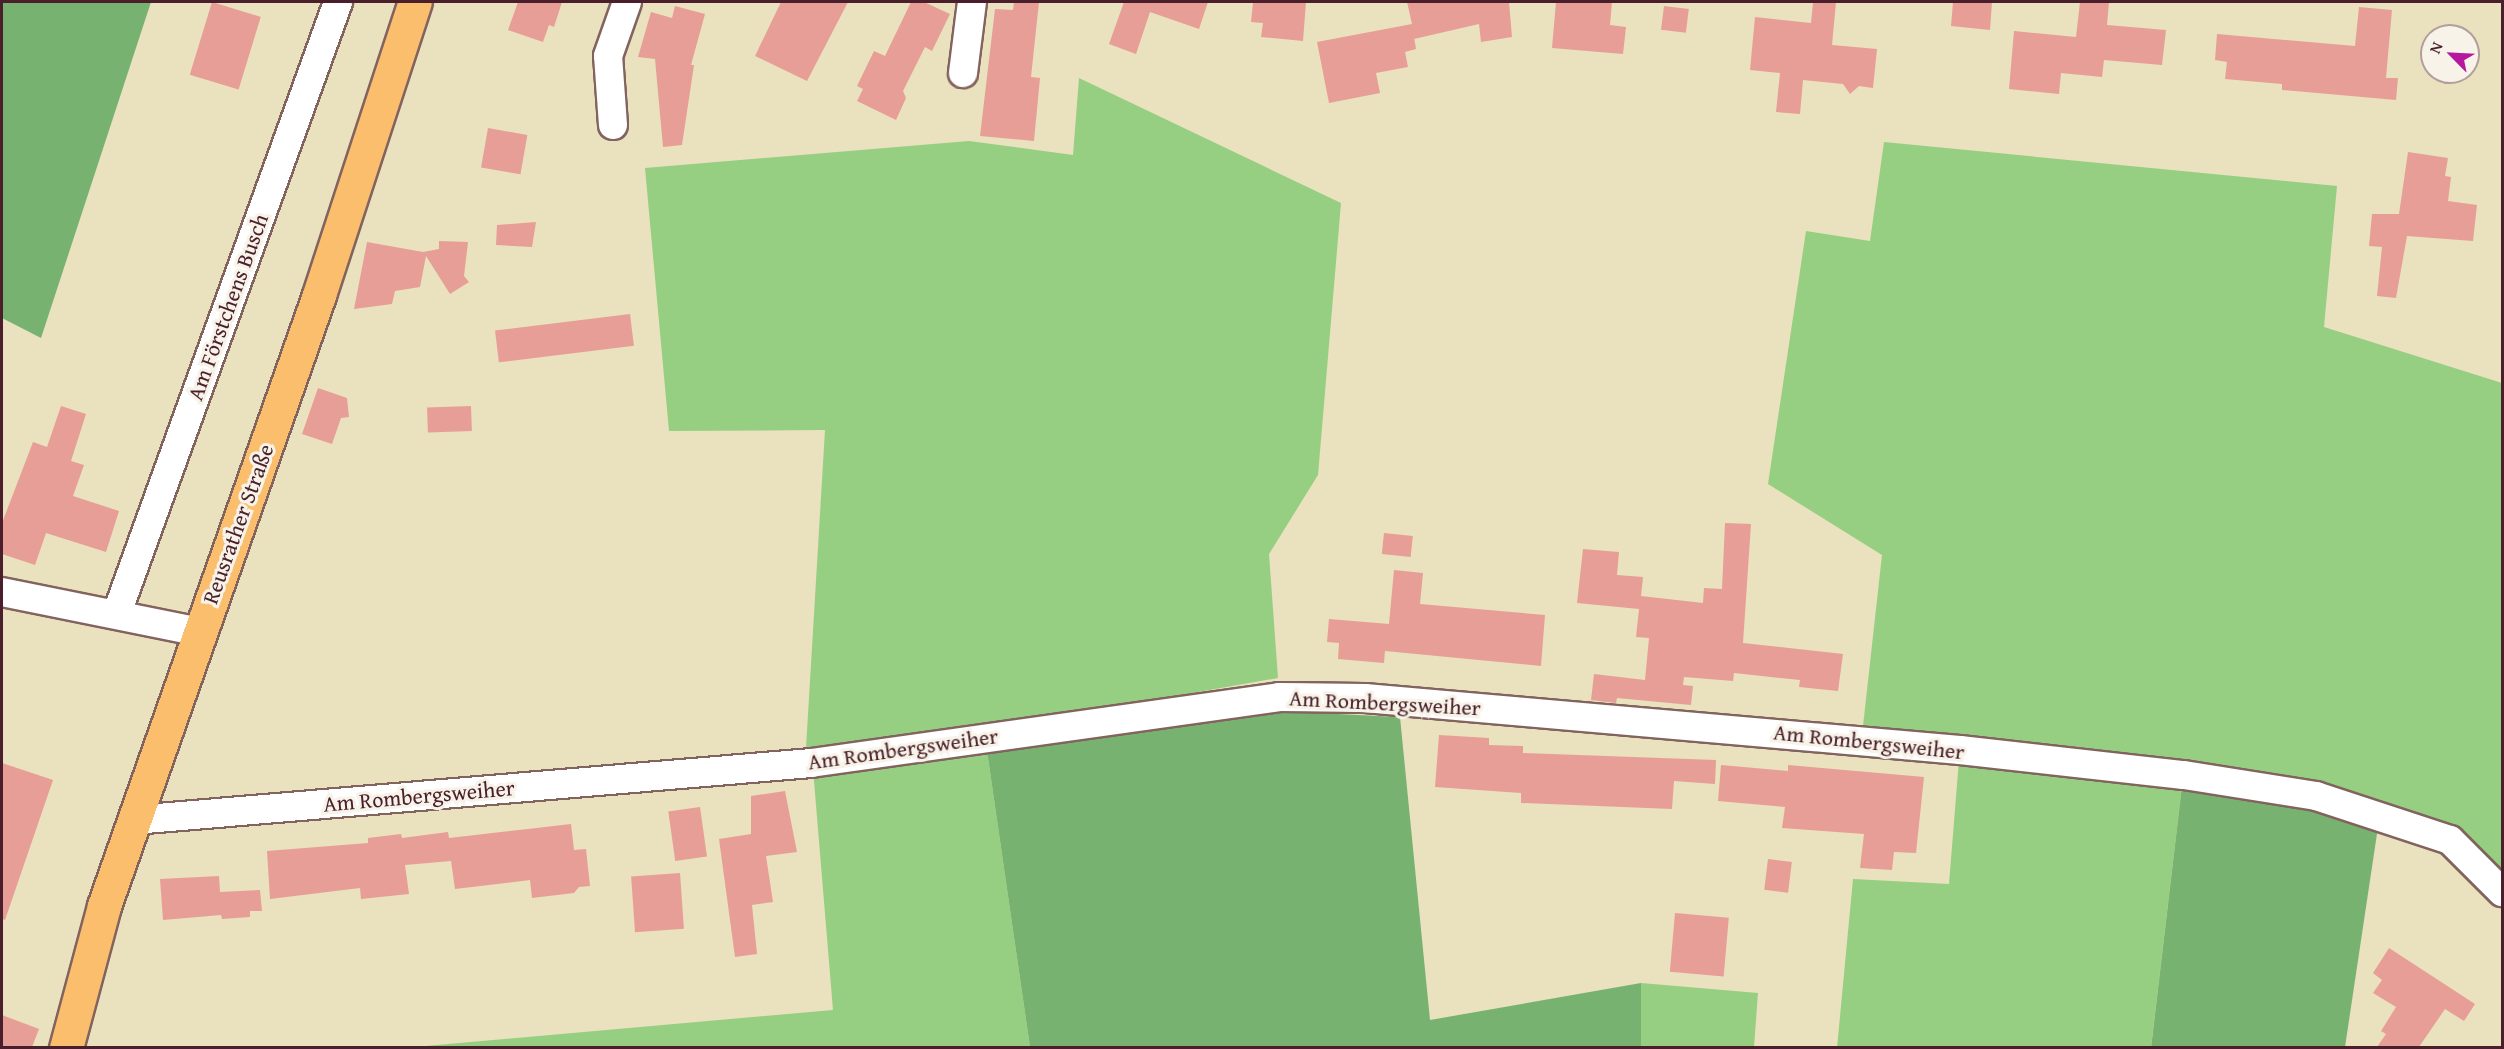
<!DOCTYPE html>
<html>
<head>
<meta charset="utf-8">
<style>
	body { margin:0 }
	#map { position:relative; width:2504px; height:1049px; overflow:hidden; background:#eae1be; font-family:"Gentium Book Plus",serif }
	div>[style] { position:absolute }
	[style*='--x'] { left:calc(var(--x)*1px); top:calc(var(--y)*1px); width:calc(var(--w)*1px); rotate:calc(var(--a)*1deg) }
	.green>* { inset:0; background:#96cf82 }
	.forest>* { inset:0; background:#78b270 }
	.building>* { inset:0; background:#e79e97; transform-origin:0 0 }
	.roads { filter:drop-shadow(2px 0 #82635e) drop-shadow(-2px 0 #82635e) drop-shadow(0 2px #82635e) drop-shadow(0 -2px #82635e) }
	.minor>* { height:28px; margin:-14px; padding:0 14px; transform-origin:14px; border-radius:14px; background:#fff }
	.major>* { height:33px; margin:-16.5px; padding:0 16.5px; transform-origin:16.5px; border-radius:16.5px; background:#fabe6d }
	span { translate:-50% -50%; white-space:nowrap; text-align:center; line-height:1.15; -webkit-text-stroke:6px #f7f3e8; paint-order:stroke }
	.street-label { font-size:22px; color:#4a1f2b }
	.frame { position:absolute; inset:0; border:3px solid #4a1f2b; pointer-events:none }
	.north { position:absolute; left:2420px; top:24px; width:60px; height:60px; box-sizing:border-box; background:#f7f3e8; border:2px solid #b29e9c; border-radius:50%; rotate:294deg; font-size:16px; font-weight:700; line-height:24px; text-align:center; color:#4a1f2b }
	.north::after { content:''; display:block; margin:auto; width:21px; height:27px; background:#b5179e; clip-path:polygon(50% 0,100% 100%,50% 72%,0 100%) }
</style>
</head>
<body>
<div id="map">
	<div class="green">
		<div style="clip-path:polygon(1079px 78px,1341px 203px,1318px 475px,1269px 554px,1278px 678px,987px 729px,806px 748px,825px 430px,669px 431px,645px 168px,969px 141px,1073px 155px)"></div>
		<div style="clip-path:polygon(1884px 142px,2337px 186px,2324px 327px,2502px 383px,2502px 872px,2455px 828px,2309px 780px,1863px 726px,1882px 555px,1768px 484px,1806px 231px,1870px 241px)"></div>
		<div style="clip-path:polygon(987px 751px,1030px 1047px,403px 1048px,833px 1010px,813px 769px)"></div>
		<div style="clip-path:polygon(1959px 760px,2182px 786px,2151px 1047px,1837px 1048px,1853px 879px,1949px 884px)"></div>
		<div style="clip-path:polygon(1641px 983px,1758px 993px,1754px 1047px,1641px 1048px)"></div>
	</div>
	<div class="forest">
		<div style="clip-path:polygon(2px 2px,151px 2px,41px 338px,2px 318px)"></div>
		<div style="clip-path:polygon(1276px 711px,1400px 717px,1430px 1020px,1641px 983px,1641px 1047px,1030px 1047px,987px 751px)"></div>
		<div style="clip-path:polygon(2182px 786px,2313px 806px,2378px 827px,2345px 1047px,2151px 1048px)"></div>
	</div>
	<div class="building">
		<div style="left:212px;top:2px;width:51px;height:76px;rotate:17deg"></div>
		<div style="clip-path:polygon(518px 2px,562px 2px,554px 27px,549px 25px,543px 42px,508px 30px)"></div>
		<div style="clip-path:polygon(781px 2px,848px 2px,807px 81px,755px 56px)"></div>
		<div style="clip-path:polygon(911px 2px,924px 2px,950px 14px,932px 51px,925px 47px,903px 91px,906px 98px,896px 120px,857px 101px,863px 89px,857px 86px,874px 51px,885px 56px)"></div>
		<div style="clip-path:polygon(1014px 2px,1039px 2px,1031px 77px,1040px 78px,1034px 141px,980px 136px,995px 9px,1013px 10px)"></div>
		<div style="clip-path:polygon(1124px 2px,1208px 2px,1199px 29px,1150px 12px,1136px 54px,1109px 44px)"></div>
		<div style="clip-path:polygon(1253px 2px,1306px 2px,1303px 41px,1261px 37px,1263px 23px,1251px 22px)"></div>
		<div style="clip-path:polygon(1407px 2px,1509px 2px,1512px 37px,1481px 42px,1479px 24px,1414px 39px,1412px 25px,1416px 49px,1405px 52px,1408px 67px,1376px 73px,1380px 93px,1329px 103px,1317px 42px,1412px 24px)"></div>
		<div style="clip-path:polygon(1556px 2px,1612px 2px,1610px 25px,1626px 27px,1623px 54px,1552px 48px)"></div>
		<div style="clip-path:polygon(1813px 2px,1836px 2px,1832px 45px,1877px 49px,1873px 88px,1859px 86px,1850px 94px,1843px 84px,1803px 80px,1800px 114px,1776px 112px,1780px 73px,1750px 70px,1755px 17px,1811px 23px)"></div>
		<div style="clip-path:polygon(1953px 2px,1992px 2px,1990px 30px,1951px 26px)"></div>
		<div style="clip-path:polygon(2080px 2px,2109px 2px,2107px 25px,2166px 30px,2162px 65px,2104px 60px,2102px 77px,2061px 73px,2059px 94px,2009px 89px,2014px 31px,2076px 37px)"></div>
		<div style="clip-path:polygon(675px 6px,705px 14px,691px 65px,694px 65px,682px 145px,663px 147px,655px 59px,638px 57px,651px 12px,672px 18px)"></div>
		<div style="left:1664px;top:6px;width:25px;height:24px;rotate:7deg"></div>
		<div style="clip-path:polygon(2359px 7px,2392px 10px,2386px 78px,2398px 78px,2396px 100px,2282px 90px,2282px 84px,2225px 79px,2227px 62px,2215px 60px,2217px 34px,2355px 46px)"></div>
		<div style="left:488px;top:128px;width:40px;height:40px;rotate:10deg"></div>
		<div style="clip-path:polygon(2408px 152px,2448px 158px,2445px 176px,2451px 177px,2448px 201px,2477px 205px,2473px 241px,2407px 236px,2396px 298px,2377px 296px,2382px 247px,2369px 246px,2372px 214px,2399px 214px)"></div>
		<div style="clip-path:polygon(536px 222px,532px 247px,496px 245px,497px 225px)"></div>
		<div style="clip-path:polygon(439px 241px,468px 242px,464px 276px,469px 282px,450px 294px,426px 256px,420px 287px,395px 291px,392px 304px,354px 309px,367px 242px,423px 252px,439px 249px)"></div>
		<div style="left:630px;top:314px;width:32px;height:136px;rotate:83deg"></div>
		<div style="clip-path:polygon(318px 388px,347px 398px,349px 417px,341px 418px,332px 444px,302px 434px)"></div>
		<div style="clip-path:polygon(61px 406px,86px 414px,71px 461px,84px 465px,73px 496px,119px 511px,106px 552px,46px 533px,35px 565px,2px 554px,2px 523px,33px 442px,47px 447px)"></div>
		<div style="left:471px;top:406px;width:25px;height:44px;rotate:88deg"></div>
		<div style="clip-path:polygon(1725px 523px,1751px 524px,1743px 643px,1843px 654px,1838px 691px,1799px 687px,1800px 680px,1734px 673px,1733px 681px,1684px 677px,1683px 685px,1693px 686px,1691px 705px,1617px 698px,1616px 703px,1591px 700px,1594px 674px,1645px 680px,1649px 638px,1636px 637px,1639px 609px,1577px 603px,1583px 549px,1619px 552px,1617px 575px,1643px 577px,1641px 596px,1703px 603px,1704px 588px,1722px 589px)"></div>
		<div style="left:1384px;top:533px;width:29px;height:21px;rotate:6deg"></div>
		<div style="clip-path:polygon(1394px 570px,1423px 573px,1420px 604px,1545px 615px,1541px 666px,1385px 651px,1384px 663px,1338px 659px,1339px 643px,1327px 642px,1329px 619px,1389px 624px)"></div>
		<div style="clip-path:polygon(1439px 735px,1489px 738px,1489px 745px,1523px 746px,1523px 753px,1716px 760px,1715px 784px,1674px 781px,1672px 809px,1521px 803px,1521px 793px,1435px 787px)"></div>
		<div style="clip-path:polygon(2px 763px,53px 780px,5px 920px,2px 919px)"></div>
		<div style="clip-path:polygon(1721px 765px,1788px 771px,1788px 765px,1924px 777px,1916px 853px,1894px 852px,1892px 870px,1860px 868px,1864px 834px,1782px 828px,1785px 807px,1718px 801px)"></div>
		<div style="clip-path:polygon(785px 791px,797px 852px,766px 856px,773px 902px,752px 905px,757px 954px,735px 957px,719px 839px,751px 834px,751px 796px)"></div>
		<div style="left:700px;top:807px;width:50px;height:32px;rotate:82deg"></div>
		<div style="clip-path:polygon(571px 824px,574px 850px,586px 849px,590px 886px,579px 887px,574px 893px,532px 898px,530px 880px,455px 889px,451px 861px,405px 865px,409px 894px,361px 899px,360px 888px,270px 899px,267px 851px,368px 843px,368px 838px,401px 834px,402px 838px,448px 832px,449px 838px)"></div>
		<div style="left:1768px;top:859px;width:24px;height:31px;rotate:7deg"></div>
		<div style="left:680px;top:873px;width:56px;height:49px;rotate:86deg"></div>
		<div style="clip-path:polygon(219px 876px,220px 892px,260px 890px,262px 911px,250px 911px,250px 917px,222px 919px,221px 915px,163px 920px,160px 879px)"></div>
		<div style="left:1675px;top:913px;width:54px;height:59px;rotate:5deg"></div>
		<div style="clip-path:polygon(2389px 948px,2475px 1004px,2464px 1021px,2445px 1009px,2419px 1047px,2377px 1047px,2386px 1034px,2381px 1031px,2396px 1007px,2373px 993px,2382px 980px,2373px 973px)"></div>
		<div style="clip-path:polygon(2px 1015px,39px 1029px,32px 1047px,2px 1047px)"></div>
	</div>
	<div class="roads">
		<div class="minor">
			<div style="--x:963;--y:73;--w:72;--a:-82.8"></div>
			<div style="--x:613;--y:125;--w:69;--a:-94.1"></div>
			<div style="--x:608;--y:56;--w:57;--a:-70.6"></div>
			<div style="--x:2;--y:592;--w:202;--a:11.4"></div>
			<div style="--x:117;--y:613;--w:650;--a:-70.11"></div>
			<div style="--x:134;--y:820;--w:679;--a:-4.81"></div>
			<div style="--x:811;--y:763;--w:473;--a:-8"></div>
			<div style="--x:1279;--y:697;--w:86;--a:0.7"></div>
			<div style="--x:1365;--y:698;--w:597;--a:4.99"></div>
			<div style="--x:1960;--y:750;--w:225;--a:6.4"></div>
			<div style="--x:2184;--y:775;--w:134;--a:9"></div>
			<div style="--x:2316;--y:796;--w:141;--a:18.2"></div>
			<div style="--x:2450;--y:840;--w:74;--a:45"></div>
		</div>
		<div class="major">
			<div style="--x:66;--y:1048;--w:147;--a:-75"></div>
			<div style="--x:104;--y:906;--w:648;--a:-70.61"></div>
			<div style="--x:319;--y:295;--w:308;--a:-71.9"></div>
		</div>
	</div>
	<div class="street-label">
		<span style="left:228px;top:307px;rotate:-70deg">Am Förstchens Busch</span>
		<span style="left:238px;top:524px;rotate:-70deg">Reusrather Straße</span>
		<span style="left:1385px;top:703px;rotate:3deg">Am Rombergsweiher</span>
		<span style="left:1869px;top:742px;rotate:6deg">Am Rombergsweiher</span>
		<span style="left:903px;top:749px;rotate:-8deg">Am Rombergsweiher</span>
		<span style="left:419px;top:796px;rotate:-5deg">Am Rombergsweiher</span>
	</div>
	<div class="frame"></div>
	<div class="north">N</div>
</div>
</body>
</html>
